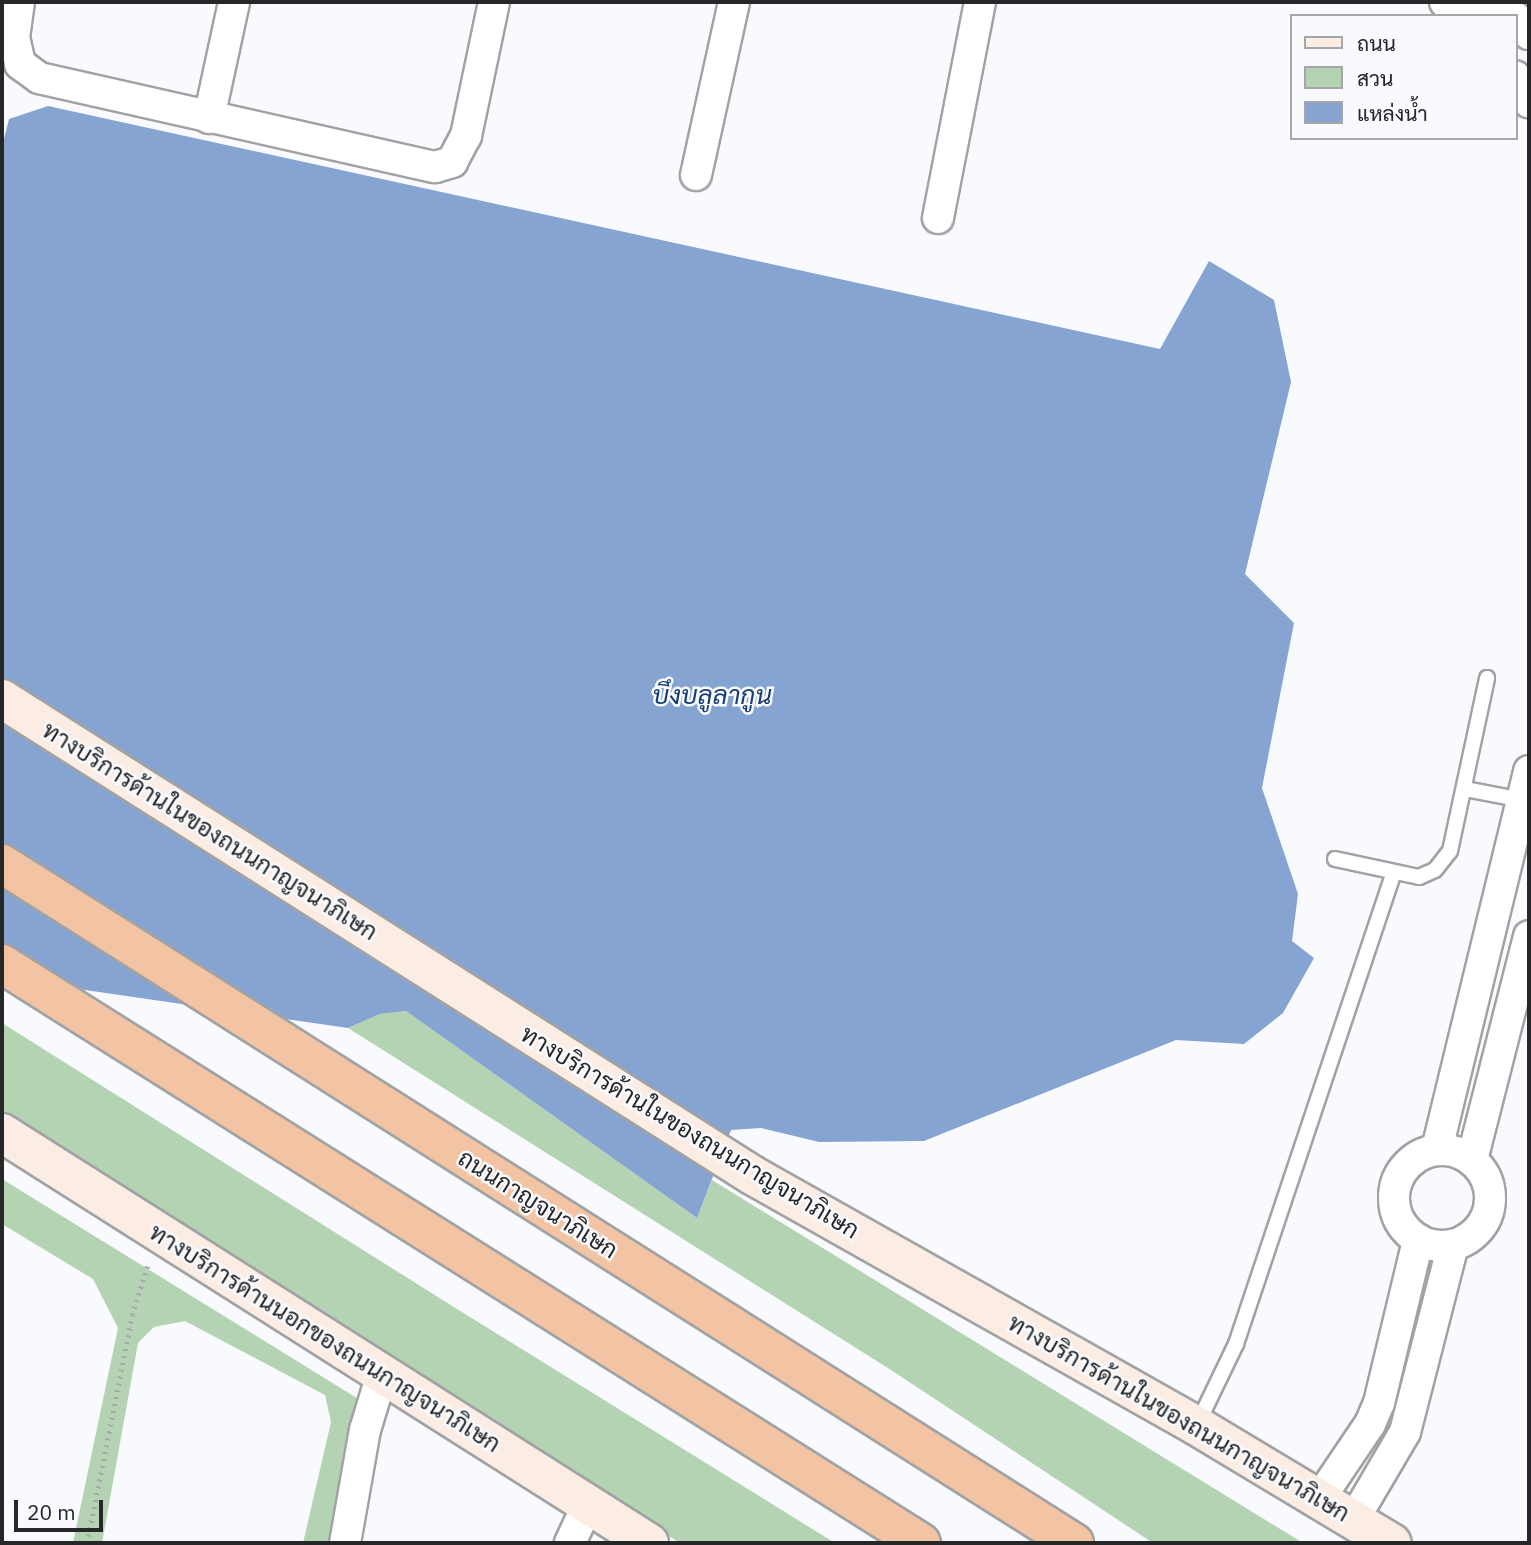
<!DOCTYPE html>
<html>
<head>
<meta charset="utf-8">
<style>
	body { margin:0 }
	#map { position:relative; width:1531px; height:1545px; overflow:hidden; background:#f9fafd; font-family:"IBM Plex Sans",Sarabun,sans-serif }
	div>[style] { position:absolute }
	[style*='--x'] { left:calc(var(--x)*1px); top:calc(var(--y)*1px); width:calc(var(--w)*1px); rotate:calc(var(--a)*1deg) }
	.green>* { inset:0; background:#b3d3b2 }
	.water>* { inset:0; background:#86a4d1 }
	.path>* { height:4.5px; margin-top:-2.25px; transform-origin:0; background:repeating-linear-gradient(90deg,#a7a8aa 0 2px,transparent 0 7px) }
	.roads { filter:drop-shadow(2px 0 #a1a2a4) drop-shadow(-2px 0 #a1a2a4) drop-shadow(0 2px #a1a2a4) drop-shadow(0 -2px #a1a2a4) }
	.lane>* { height:14px; margin:-7px; padding:0 7px; transform-origin:7px; border-radius:7px; background:#fff }
	.street>* { height:30px; margin:-15px; padding:0 15px; transform-origin:15px; border-radius:15px; background:#fff }
	.street>.ring { margin:-15px; padding:0; box-sizing:content-box; background:none; border:30px solid #fff; border-radius:50% }
	.secondary>* { height:38px; margin:-19px; padding:0 19px; transform-origin:19px; border-radius:19px; background:#fbede4 }
	.highway>* { height:38px; margin:-19px; padding:0 19px; transform-origin:19px; border-radius:19px; background:#f2c4a4 }
	span { translate:-50% -50%; white-space:nowrap; text-align:center; line-height:1.15; -webkit-text-stroke:5px #f9fafd; paint-order:stroke }
	.street-label { font-size:24px; color:#262728 }
	.water-label { font-size:26px; color:#193e75; font-style:italic }
	.frame { position:absolute; inset:0; border:4px solid #262728; pointer-events:none }
	.legend { position:absolute; left:1290px; top:14px; width:228px; height:126px; box-sizing:border-box; background:#f9fafd; border:2px solid #a5a6a8; margin:0; padding:9px 12px; list-style:none; font-size:21px; color:#262728 }
	.legend li { display:flex; align-items:center; gap:14px; height:35px }
	.legend b { width:35px; border:2px solid #a5a6a8 }
	.scale { position:absolute; left:14px; top:1500px; width:89px; height:32px; box-sizing:border-box; border:4px solid #262728; border-top:0; padding-left:9px; font-size:21px; line-height:24px; white-space:nowrap; color:#262728; -webkit-text-stroke:5px #f9fafd; paint-order:stroke }
</style>
</head>
<body>
<div id="map">
	<div class="green">
		<div style="clip-path:polygon(406px 1011px,697px 1218px,712px 1180px,1303px 1543px,1153px 1543px,891px 1370px,348px 1028px,380px 1014px)"></div>
		<div style="clip-path:polygon(2px 1023px,457px 1309px,835px 1543px,680px 1543px,2px 1113px)"></div>
		<div style="clip-path:polygon(2px 1179px,386px 1416px,357px 1543px,303px 1543px,331px 1422px,325px 1395px,185px 1321px,154px 1327px,138px 1343px,102px 1543px,73px 1543px,118px 1328px,93px 1279px,2px 1224px)"></div>
	</div>
	<div class="water">
		<div style="clip-path:polygon(48px 106px,1160px 349px,1209px 261px,1274px 300px,1291px 382px,1245px 574px,1294px 623px,1262px 788px,1298px 894px,1292px 941px,1314px 958px,1283px 1013px,1244px 1044px,1176px 1040px,924px 1141px,819px 1142px,761px 1128px,731px 1130px,697px 1218px,406px 1011px,380px 1014px,348px 1028px,2px 978px,2px 147px,9px 119px)"></div>
	</div>
	<div class="path">
		<div style="--x:87;--y:1543;--w:232;--a:-78.8"></div>
		<div style="--x:132;--y:1315;--w:53;--a:-72.6"></div>
	</div>
	<div class="roads">
		<div class="lane">
			<div style="--x:1465;--y:789;--w:59;--a:10.7"></div>
			<div style="--x:1335;--y:859;--w:86;--a:12.1"></div>
			<div style="--x:1419;--y:877;--w:17;--a:-24"></div>
			<div style="--x:1435;--y:870;--w:24;--a:-52"></div>
			<div style="--x:1450;--y:851;--w:177;--a:-77.9"></div>
			<div style="--x:1197;--y:1425;--w:90;--a:-64.3"></div>
			<div style="--x:1236;--y:1344;--w:497;--a:-71.5"></div>
		</div>
		<div class="street">
			<div style="--x:19;--y:2;--w:35;--a:98"></div>
			<div style="--x:14;--y:37;--w:28;--a:77"></div>
			<div style="--x:20;--y:64;--w:24;--a:36"></div>
			<div style="--x:39;--y:78;--w:406;--a:12.7"></div>
			<div style="--x:435;--y:167;--w:18;--a:-16"></div>
			<div style="--x:452;--y:162;--w:30;--a:-62"></div>
			<div style="--x:466;--y:136;--w:137;--a:-78.2"></div>
			<div style="--x:1445;--y:2;--w:12;--a:42"></div>
			<div style="--x:1454;--y:10;--w:14;--a:25"></div>
			<div style="--x:1485;--y:16;--w:25;--a:-34"></div>
			<div style="--x:1515;--y:17;--w:22;--a:51"></div>
			<div style="--x:1515;--y:76;--w:30;--a:62"></div>
			<div style="--x:209;--y:118;--w:119;--a:-77.8"></div>
			<div style="--x:696;--y:175;--w:177;--a:-77.6"></div>
			<div style="--x:938;--y:218;--w:220;--a:-79"></div>
			<div style="--x:1437;--y:1149;--w:389;--a:-76.3"></div>
			<div class="ring" style="left:1394px;top:1150px;width:66px;height:66px"></div>
			<div style="--x:1472;--y:1160;--w:231;--a:-75.7"></div>
			<div style="--x:1320;--y:1498;--w:89;--a:-56"></div>
			<div style="--x:1370;--y:1424;--w:23;--a:-67"></div>
			<div style="--x:1379;--y:1403;--w:168;--a:-76.5"></div>
			<div style="--x:1354;--y:1519;--w:101;--a:-59.6"></div>
			<div style="--x:1405;--y:1432;--w:193;--a:-75.6"></div>
			<div style="--x:345;--y:1543;--w:115;--a:-80"></div>
			<div style="--x:365;--y:1430;--w:59;--a:-73.1"></div>
			<div style="--x:570;--y:1543;--w:43;--a:-65.2"></div>
		</div>
		<div class="secondary">
			<div style="--x:2;--y:699;--w:888;--a:32.4"></div>
			<div style="--x:752;--y:1175;--w:511;--a:29.42"></div>
			<div style="--x:1197;--y:1426;--w:227;--a:31"></div>
			<div style="--x:2;--y:1133;--w:766;--a:32.36"></div>
		</div>
		<div class="highway">
			<div style="--x:2;--y:864;--w:1269;--a:32.35"></div>
			<div style="--x:2;--y:964;--w:1086;--a:32.21"></div>
		</div>
	</div>
	<div class="street-label">
		<span style="left:210px;top:831px;rotate:32deg">ทางบริการด้านในของถนนกาญจนาภิเษก</span>
		<span style="left:690px;top:1132px;rotate:31deg">ทางบริการด้านในของถนนกาญจนาภิเษก</span>
		<span style="left:538px;top:1204px;rotate:32deg">ถนนกาญจนาภิเษก</span>
		<span style="left:325px;top:1338px;rotate:32deg">ทางบริการด้านนอกของถนนกาญจนาภิเษก</span>
		<span style="left:1179px;top:1418px;rotate:30deg">ทางบริการด้านในของถนนกาญจนาภิเษก</span>
	</div>
	<div class="water-label">
		<span style="left:712px;top:695px">บึงบลูลากูน</span>
	</div>
	<div class="frame"></div>
	<ul class="legend">
	<li><b style="height:9px;background:#fbede4"></b>ถนน</li>
	<li><b style="height:19px;background:#b3d3b2"></b>สวน</li>
	<li><b style="height:19px;background:#86a4d1"></b>แหล่งน้ำ</li>
	</ul>
	<div class="scale">20 m</div>
</div>
</body>
</html>
